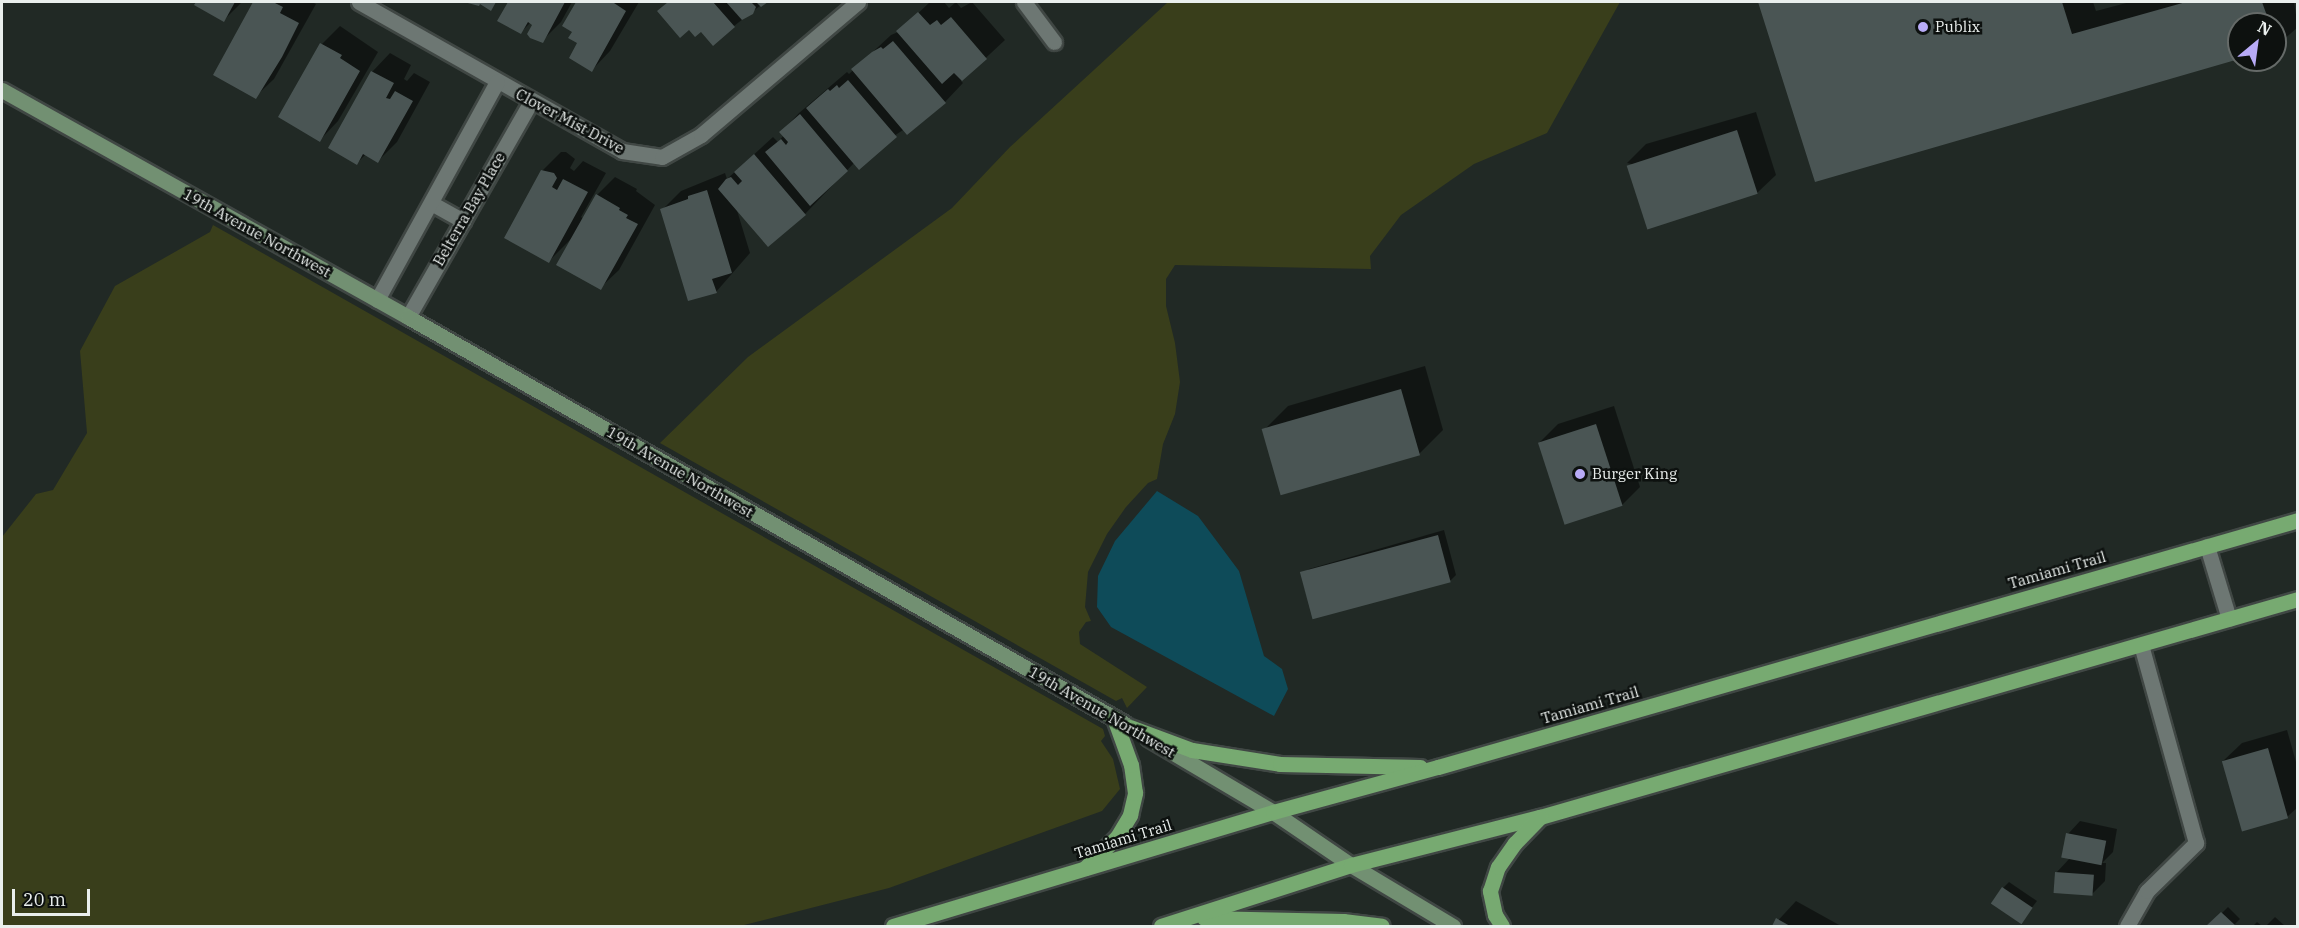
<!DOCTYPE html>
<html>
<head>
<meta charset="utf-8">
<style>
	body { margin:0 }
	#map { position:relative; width:2299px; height:928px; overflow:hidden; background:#212925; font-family:"IBM Plex Serif",serif }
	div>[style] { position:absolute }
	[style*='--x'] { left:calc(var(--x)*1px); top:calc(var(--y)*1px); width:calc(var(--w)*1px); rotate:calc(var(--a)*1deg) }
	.green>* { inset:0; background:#393e1b }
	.water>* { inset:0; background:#0e4b59 }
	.shadow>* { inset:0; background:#0007 }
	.building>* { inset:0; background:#4a5554; transform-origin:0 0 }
	.roads { filter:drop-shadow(2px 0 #404744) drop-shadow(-2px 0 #404744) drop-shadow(0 2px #404744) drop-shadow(0 -2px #404744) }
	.street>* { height:15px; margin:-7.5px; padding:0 7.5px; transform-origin:7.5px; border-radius:7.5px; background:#6d7773 }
	.secondary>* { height:15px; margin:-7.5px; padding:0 7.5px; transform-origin:7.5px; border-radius:7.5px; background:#729072 }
	.primary>* { height:15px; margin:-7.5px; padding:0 7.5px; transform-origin:7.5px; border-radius:7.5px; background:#77aa71 }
	.dots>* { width:16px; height:16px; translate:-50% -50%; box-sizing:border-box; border:3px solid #0d110f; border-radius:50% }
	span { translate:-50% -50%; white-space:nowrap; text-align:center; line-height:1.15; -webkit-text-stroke:5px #0d110f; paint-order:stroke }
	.poi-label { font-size:15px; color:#eaefed }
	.left { translate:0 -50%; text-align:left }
	.street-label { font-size:15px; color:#eaefed }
	.frame { position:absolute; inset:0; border:3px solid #eaefed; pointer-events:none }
	.north { position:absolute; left:2227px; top:12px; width:60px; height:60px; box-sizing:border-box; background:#0d110f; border:2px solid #656a68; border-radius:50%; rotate:29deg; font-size:16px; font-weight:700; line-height:24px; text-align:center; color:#eaefed }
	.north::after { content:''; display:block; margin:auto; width:21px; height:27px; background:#b8abf7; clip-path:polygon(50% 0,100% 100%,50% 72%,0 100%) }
	.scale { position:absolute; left:12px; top:889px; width:78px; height:27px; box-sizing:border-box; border:3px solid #eaefed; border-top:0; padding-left:8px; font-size:18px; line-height:21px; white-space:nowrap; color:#eaefed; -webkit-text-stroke:4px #0d110f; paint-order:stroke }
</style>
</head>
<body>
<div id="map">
	<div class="green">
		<div style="clip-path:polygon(1168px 2px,1620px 2px,1547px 133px,1474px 164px,1401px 215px,1370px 256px,1371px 269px,1175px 265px,1166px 279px,1166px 306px,1175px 343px,1180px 382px,1175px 414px,1163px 444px,1157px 479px,1148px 483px,1126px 507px,1107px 534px,1088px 572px,1085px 607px,1091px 621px,1086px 622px,1079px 632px,1080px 644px,1147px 687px,1127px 708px,1122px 698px,1116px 701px,660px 443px,748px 357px,952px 208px,1010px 147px)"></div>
		<div style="clip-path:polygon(213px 225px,1103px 729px,1105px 736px,1101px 741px,1113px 759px,1120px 789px,1102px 811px,889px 888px,740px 926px,2px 926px,2px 537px,36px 494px,53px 490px,87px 433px,80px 351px,115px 286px,210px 232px)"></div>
	</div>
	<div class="water">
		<div style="clip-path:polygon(1157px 491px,1198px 516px,1239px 571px,1264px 656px,1282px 669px,1288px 689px,1274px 716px,1111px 627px,1097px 607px,1098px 576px,1115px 541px)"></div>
	</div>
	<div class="shadow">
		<div style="clip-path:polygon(197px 2px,242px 2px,224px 20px,196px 4px)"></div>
		<div style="clip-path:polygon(254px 2px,312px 2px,316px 4px,274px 79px,255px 97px,215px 75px)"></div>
		<div style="clip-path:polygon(509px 2px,572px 2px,561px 22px,542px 41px,531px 22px,521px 32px,499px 20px)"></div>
		<div style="clip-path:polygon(577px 2px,639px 2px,610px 51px,592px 70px,574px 31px,564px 26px)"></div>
		<div style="clip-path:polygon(668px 2px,765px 2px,734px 26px,701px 30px,689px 28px,659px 11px)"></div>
		<div style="clip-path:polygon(930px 2px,944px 2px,949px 8px,956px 2px,961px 8px,972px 2px,1005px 40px,961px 81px,963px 83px,945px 102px,855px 162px,805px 214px,768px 245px,736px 207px,750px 253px,716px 292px,662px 210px,681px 191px,725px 173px,727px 179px,773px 137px,778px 142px,784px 135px,781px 132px,799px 113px,847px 72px,849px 74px,891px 35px,898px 32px)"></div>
		<div style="clip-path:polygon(1760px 2px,2093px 2px,2096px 11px,2130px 2px,2294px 2px,2298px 27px,2275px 47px,2275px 24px,2239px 24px,2239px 58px,1816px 180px)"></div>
		<div style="clip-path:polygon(340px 26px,378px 52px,338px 121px,320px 140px,322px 44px)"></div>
		<div style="clip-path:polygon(390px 53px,411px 65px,404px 79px,407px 81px,414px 73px,430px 82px,397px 142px,378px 161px,366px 154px,357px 163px,372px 72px)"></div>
		<div style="clip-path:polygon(1756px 112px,1776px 175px,1757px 193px,1627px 163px,1646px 144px)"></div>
		<div style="clip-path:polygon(561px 152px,566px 152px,575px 159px,570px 168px,574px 171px,583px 161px,606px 173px,581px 217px,584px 219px,597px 195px,615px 177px,637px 189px,636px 191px,655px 205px,619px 270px,600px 288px,572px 238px,549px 261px,542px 171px)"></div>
		<div style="clip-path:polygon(1425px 366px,1443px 430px,1419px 454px,1264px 430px,1288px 406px)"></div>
		<div style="clip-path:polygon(1614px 406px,1640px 487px,1622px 505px,1540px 442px,1558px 424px)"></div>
		<div style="clip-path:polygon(1444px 530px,1456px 575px,1451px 580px,1303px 575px,1309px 569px)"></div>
		<div style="clip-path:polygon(2287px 730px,2298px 769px,2298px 807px,2287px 817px,2223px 761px,2242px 743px)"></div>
		<div style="clip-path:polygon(2080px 821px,2117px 829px,2113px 852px,2102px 863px,2106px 863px,2105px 881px,2092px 894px,2056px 873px,2070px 858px,2068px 834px)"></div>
		<div style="clip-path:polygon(2009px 882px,2037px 901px,2021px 922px,2003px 888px)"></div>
		<div style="clip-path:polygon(1796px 901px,1841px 926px,1773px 926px)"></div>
		<div style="clip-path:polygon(2228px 907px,2240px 919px,2233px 926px,2209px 926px)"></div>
		<div style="clip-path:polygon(2275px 917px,2285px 926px,2266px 926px)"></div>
		<div style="clip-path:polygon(2257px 922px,2262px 926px,2253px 926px)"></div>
	</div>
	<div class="building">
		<div style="clip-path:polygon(196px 2px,235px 2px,224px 22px,194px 5px)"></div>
		<div style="clip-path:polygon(253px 2px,273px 2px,283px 7px,280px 13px,299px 23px,282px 57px,256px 99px,213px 75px)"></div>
		<div style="clip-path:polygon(464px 2px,496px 2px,491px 11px,480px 4px,479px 6px)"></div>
		<div style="clip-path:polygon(508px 2px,565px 2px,543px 43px,530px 38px,527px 34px,532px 25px,528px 22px,521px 34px,497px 21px)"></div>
		<div style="clip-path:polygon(576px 2px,615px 2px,614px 3px,626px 11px,592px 72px,569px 58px,577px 43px,568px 38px,572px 32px,562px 26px)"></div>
		<div style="clip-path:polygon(668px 2px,713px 2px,735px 27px,713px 46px,701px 32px,695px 37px,689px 30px,680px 38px,657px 11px)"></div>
		<div style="clip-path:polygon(726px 2px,751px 2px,756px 7px,753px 14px,742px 20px)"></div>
		<div style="clip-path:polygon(756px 2px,768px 2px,761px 7px)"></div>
		<div style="clip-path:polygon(1758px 2px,2062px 2px,2072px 34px,2186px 2px,2262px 2px,2270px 24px,2239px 24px,2239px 59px,1815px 182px)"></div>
		<div style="clip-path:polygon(918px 12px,930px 25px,937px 20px,941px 25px,951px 17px,987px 59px,962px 81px,954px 73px,942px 84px,896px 31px)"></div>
		<div style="clip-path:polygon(893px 41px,946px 103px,907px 135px,851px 69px,872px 52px,881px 47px,883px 49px)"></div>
		<div style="clip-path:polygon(320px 43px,342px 55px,340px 58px,360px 71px,320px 142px,278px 117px)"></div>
		<div style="clip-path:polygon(371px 71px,394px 83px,386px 98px,390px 99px,395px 91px,413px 101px,378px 163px,363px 154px,357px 165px,328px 148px)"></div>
		<div style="clip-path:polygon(848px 80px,897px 137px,859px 170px,806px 108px,828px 89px,830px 91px,837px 85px,839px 88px)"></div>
		<div style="clip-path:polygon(800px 114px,848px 171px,810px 206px,765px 152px,781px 139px,786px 145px,788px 142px,779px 132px)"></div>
		<div style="left:1737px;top:130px;width:67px;height:116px;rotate:72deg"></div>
		<div style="clip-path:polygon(754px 154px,806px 215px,768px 247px,718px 189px,726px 179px,731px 177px,738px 185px,742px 181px,734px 172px)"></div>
		<div style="clip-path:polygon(541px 170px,554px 173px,557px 178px,552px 187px,557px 190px,563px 179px,588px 192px,549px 263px,504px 238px)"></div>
		<div style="clip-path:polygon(707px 190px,732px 273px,712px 279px,717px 293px,688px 301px,660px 209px,688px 199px,688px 196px)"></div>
		<div style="clip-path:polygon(596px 194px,620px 208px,619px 210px,628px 215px,626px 218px,638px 224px,601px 290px,556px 265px)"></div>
		<div style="left:1401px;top:389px;width:69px;height:145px;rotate:74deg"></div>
		<div style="left:1596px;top:424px;width:86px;height:61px;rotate:72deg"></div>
		<div style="left:1438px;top:535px;width:49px;height:143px;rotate:75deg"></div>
		<div style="left:2268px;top:748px;width:73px;height:48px;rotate:74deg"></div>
		<div style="left:2066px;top:833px;width:41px;height:25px;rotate:11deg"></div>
		<div style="left:2055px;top:872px;width:39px;height:21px;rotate:4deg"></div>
		<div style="left:2002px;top:887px;width:37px;height:20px;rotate:34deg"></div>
		<div style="clip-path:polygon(2221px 912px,2236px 926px,2206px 926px)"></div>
		<div style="clip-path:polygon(1776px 918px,1790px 926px,1772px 926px)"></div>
	</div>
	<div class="roads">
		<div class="street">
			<div style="--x:359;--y:2;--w:302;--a:29.5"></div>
			<div style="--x:622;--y:151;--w:40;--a:8.5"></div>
			<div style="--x:662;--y:157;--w:45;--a:-29.4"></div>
			<div style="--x:701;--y:135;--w:206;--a:-40.3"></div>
			<div style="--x:1024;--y:2;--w:50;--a:53.1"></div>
			<div style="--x:431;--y:203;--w:37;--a:29"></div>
			<div style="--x:377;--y:300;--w:249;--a:-61.2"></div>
			<div style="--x:408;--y:317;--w:249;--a:-60.3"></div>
			<div style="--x:2207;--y:546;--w:76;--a:73.2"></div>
			<div style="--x:2127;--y:926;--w:40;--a:-60.3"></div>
			<div style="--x:2147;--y:891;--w:69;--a:-44.4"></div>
			<div style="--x:2196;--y:843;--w:205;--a:-105.5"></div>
		</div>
		<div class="secondary">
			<div style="--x:2;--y:90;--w:465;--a:29.2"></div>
			<div style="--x:408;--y:317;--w:824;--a:29.58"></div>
			<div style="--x:1148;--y:738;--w:145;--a:30.6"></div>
			<div style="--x:1273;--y:812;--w:94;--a:34.2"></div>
			<div style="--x:1351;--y:865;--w:119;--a:30.9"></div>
		</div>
		<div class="primary">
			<div style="--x:1130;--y:727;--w:66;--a:20.4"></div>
			<div style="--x:1192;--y:750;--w:89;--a:9"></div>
			<div style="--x:1280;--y:764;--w:140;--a:1.2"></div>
			<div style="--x:1085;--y:868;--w:45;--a:-44.1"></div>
			<div style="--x:1117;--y:837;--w:26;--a:-59"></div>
			<div style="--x:1130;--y:815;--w:23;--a:-77"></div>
			<div style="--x:1135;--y:793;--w:28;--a:-98"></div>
			<div style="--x:1131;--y:765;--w:50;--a:-109.9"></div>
			<div style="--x:1204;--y:918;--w:139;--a:1.2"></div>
			<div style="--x:1343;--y:921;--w:39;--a:7"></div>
			<div style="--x:893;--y:926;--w:397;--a:-16.7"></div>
			<div style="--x:1273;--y:812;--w:171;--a:-15.3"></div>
			<div style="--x:1438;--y:767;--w:895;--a:-16.02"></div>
			<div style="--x:1161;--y:926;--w:200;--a:-17.8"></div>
			<div style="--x:1351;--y:865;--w:195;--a:-14.3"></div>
			<div style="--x:1540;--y:817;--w:789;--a:-16.05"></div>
			<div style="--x:1502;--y:926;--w:13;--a:-122"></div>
			<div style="--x:1495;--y:915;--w:25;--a:-102"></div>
			<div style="--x:1490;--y:891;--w:25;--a:-72"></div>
			<div style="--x:1498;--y:867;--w:29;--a:-55"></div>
			<div style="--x:1515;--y:843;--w:36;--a:-46"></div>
		</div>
	</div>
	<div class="dots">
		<div style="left:1923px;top:27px;background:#b8abf7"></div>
		<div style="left:1580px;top:474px;background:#b8abf7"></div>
	</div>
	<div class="poi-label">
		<span class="left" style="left:1935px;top:27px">Publix</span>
		<span class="left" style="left:1592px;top:474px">Burger King</span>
	</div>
	<div class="street-label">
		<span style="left:570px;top:121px;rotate:28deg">Clover Mist Drive</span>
		<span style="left:469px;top:209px;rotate:-60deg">Belterra Bay Place</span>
		<span style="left:257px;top:233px;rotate:29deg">19th Avenue Northwest</span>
		<span style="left:680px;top:472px;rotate:30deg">19th Avenue Northwest</span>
		<span style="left:2057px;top:570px;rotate:-16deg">Tamiami Trail</span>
		<span style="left:1590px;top:705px;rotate:-16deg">Tamiami Trail</span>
		<span style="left:1102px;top:712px;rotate:30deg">19th Avenue Northwest</span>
		<span style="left:1123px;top:839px;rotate:-17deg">Tamiami Trail</span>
	</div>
	<div class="frame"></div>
	<div class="north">N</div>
	<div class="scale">20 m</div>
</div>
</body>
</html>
